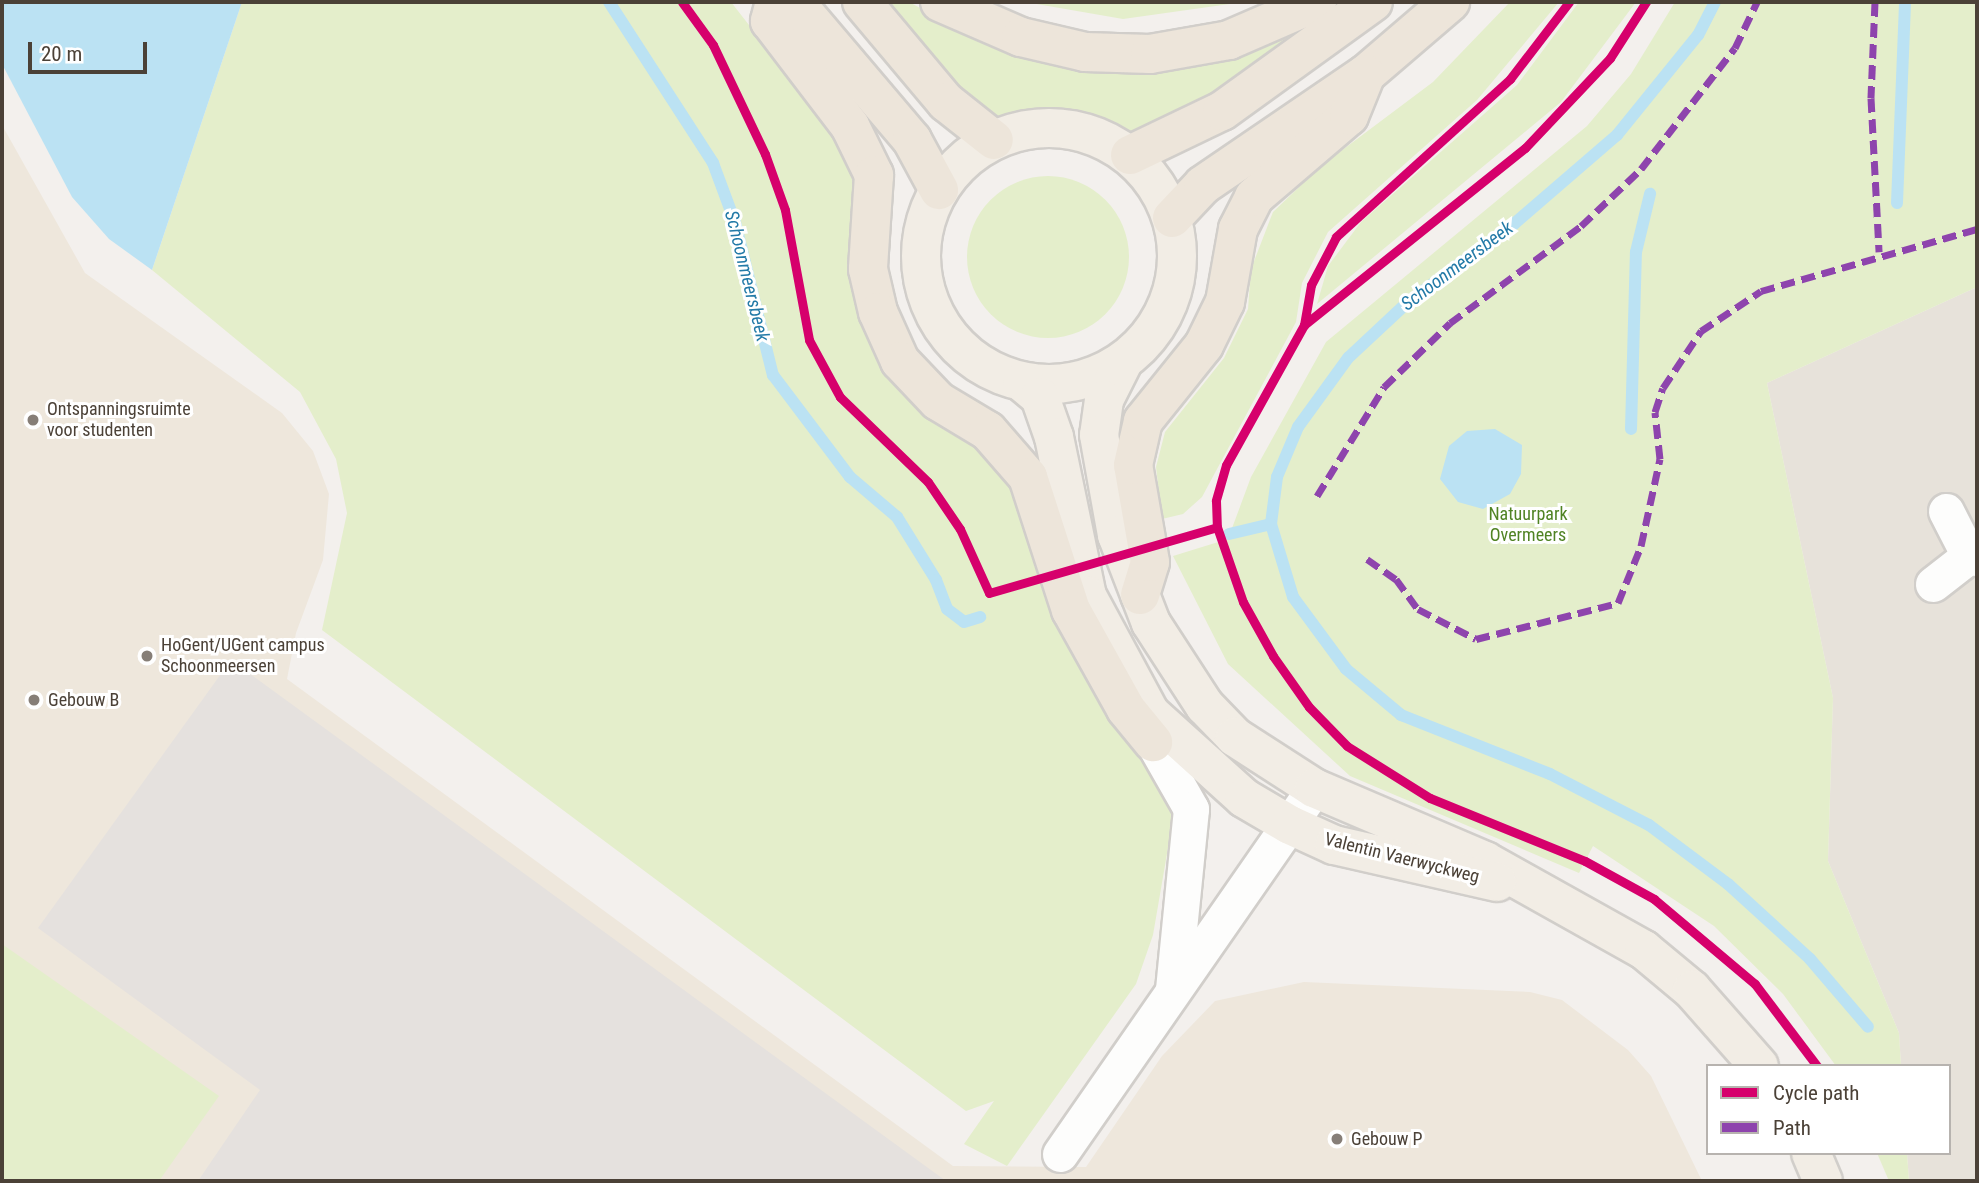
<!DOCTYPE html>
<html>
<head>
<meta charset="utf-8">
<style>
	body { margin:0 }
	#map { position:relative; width:1979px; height:1183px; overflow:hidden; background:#f3f0ed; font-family:"Roboto Condensed",sans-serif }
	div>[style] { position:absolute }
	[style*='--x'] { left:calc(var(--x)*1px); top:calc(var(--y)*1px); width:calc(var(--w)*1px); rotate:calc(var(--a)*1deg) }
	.residential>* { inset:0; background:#e7e2da }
	.education>* { inset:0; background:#eee7dc }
	.green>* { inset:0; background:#e4eecb }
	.round { border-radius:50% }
	.parking>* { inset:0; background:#e5e1de }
	.water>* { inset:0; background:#bbe2f3 }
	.stream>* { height:12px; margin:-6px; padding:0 6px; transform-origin:6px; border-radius:6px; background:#bbe2f3 }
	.roads { filter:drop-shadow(2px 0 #d1ceca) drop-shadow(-2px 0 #d1ceca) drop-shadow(0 2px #d1ceca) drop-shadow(0 -2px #d1ceca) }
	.street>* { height:35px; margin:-17.5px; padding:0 17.5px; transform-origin:17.5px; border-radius:17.5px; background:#fdfdfc }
	.primary>* { height:38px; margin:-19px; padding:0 19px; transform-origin:19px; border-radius:19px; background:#f2ede5 }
	.primary>.ring { margin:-19px; padding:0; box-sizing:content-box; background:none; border:38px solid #f2ede5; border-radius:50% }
	.highway>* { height:38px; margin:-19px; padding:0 19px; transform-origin:19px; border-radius:19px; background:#ede5da }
	.quiet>* { height:7px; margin-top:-3.5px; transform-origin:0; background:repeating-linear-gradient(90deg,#8e44ad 0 14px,transparent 0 21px) }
	.cycleway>* { height:9px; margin:-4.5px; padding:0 4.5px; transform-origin:4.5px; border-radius:4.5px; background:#d6006c }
	.dots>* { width:19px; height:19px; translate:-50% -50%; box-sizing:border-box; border:4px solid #fff; border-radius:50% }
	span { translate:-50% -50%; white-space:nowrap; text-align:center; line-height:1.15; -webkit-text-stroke:6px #fff; paint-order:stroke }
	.poi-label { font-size:18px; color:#4b4137 }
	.left { translate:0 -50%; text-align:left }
	.park-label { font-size:18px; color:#508324 }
	.street-label { font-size:18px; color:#4b4137 }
	.water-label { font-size:19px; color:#237aa7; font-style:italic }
	.frame { position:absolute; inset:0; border:4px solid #4b4137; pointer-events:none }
	.legend { position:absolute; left:1706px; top:1064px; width:245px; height:91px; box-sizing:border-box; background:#fff; border:2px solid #b7b3af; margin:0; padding:9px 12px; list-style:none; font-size:21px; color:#4b4137 }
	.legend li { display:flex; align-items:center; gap:14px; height:35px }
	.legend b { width:35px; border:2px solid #b7b3af }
	.scale { position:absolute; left:28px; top:42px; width:119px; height:32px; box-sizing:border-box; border:4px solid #4b4137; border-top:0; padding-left:9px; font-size:21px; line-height:24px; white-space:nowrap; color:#4b4137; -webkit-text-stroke:5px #fff; paint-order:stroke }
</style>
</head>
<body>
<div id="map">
	<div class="residential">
		<div style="clip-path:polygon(1977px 287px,1977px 1181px,1909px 1181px,1907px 1153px,1949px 1153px,1949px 1066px,1901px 1066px,1899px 1033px,1828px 861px,1833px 698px,1767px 383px)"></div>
	</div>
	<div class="education">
		<div style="clip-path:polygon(2px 125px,85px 273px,282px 413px,313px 451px,329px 494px,323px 560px,296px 633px,287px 679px,953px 1166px,1086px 1167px,1162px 1056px,1215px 1001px,1304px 982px,1530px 992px,1562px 1000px,1628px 1050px,1651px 1076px,1702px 1181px,2px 1181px)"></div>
	</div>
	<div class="green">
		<div style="clip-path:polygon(242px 2px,731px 2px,835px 135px,856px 179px,850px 270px,1013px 485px,1174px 813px,1153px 935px,1136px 984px,1007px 1166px,964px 1144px,994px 1101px,966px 1111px,322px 630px,347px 513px,336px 459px,300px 392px,152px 270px)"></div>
		<div style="clip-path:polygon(885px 2px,909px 2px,959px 29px,1083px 67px,1347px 2px,1213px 96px,1131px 136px,1105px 120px,1066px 110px,997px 120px,958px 89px)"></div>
		<div style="clip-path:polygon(1025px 2px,1244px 2px,1123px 19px)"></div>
		<div style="clip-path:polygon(1510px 2px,1559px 2px,1477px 100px,1328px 232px,1302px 283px,1296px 322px,1202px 497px,1183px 514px,1162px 519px,1156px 467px,1165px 432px,1224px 358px,1248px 309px,1251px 269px,1273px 212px,1321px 166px,1433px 82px)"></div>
		<div style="clip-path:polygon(1579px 2px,1636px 2px,1561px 102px,1317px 304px,1328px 266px,1361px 222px,1517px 85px)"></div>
		<div style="clip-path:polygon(1675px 2px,1977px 2px,1977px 287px,1767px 383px,1833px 698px,1828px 861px,1899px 1033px,1901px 1066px,1836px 1066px,1783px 994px,1714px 926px,1593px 846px,1579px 873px,1350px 776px,1228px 664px,1173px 556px,1228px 539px,1251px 477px,1326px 342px,1587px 126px,1631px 74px)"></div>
		<div class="round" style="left:967px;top:176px;width:162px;height:162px"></div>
		<div style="clip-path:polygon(2px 944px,219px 1096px,159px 1181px,2px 1181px)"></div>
		<div style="clip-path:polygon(1877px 1153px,1907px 1153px,1909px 1181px,1889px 1181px)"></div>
	</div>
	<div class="parking">
		<div style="clip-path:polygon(231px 660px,946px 1181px,198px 1181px,260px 1090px,38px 928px)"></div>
	</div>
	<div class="water">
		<div style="clip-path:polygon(2px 2px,242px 2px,152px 270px,109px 239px,72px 197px,2px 64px)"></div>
		<div style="clip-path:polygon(1495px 429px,1522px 445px,1521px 474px,1510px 494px,1483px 509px,1458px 502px,1440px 479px,1449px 446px,1467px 431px)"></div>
	</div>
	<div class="stream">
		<div style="--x:609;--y:2;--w:192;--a:57.1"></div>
		<div style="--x:713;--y:163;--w:63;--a:69.6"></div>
		<div style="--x:735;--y:222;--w:158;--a:76.1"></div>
		<div style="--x:773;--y:375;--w:128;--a:53"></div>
		<div style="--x:850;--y:477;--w:62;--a:40.4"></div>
		<div style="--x:897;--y:517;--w:74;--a:58.2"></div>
		<div style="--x:936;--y:580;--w:31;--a:69"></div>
		<div style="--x:947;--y:609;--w:21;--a:37"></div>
		<div style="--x:964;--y:622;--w:17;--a:-17"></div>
		<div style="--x:1715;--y:2;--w:37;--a:117"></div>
		<div style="--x:1698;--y:35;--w:129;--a:129"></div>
		<div style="--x:1617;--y:135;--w:136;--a:139.2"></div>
		<div style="--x:1514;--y:224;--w:130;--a:143.7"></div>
		<div style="--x:1409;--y:301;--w:83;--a:136.9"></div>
		<div style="--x:1348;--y:358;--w:85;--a:125.9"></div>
		<div style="--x:1298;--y:427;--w:54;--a:112.8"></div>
		<div style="--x:1277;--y:477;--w:47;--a:97.3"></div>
		<div style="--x:1271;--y:524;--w:76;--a:73.2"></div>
		<div style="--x:1293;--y:597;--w:89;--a:53.6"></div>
		<div style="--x:1346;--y:669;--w:72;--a:39.9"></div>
		<div style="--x:1401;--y:715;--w:160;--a:21.6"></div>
		<div style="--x:1550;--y:774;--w:111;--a:27.3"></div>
		<div style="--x:1649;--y:825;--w:99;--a:36.8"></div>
		<div style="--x:1728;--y:884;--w:111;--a:42.4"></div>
		<div style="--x:1810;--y:959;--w:89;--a:49.5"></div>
		<div style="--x:1897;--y:203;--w:201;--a:-87.7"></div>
		<div style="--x:1631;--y:429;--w:177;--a:-88.4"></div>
		<div style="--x:1636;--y:252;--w:60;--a:-76.4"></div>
		<div style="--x:1229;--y:534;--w:43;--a:-13.4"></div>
	</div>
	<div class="roads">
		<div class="street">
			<div style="--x:1946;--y:511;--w:51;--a:62.9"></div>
			<div style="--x:1969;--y:556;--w:8;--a:14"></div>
			<div style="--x:1933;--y:584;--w:46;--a:-37.9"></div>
			<div style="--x:1151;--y:714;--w:28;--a:86"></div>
			<div style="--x:1153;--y:742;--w:77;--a:60.4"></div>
			<div style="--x:1191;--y:809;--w:181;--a:95.7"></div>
			<div style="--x:1060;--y:1154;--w:446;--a:-55.2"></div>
		</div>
		<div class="primary">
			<div class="ring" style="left:921px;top:128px;width:218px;height:218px"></div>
			<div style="--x:1123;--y:362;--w:42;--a:116.6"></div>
			<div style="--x:1104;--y:400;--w:35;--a:98"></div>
			<div style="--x:1099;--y:435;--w:102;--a:79.8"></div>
			<div style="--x:1117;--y:535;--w:94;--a:68.9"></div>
			<div style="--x:1151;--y:623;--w:99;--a:57"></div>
			<div style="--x:1205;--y:706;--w:43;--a:45.9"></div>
			<div style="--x:1235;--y:737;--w:94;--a:32.8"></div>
			<div style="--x:1314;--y:788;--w:186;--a:23.1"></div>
			<div style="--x:1485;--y:861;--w:182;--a:29.2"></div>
			<div style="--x:1644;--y:950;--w:62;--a:39.8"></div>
			<div style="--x:1692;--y:990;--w:101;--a:48.6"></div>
			<div style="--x:1022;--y:382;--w:23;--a:40"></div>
			<div style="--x:1040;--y:397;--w:42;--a:70.7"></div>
			<div style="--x:1054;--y:437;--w:162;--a:78.3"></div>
			<div style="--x:1087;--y:596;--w:133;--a:61.7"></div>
			<div style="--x:1150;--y:713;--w:127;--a:42.1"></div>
			<div style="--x:1244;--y:798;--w:53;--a:30.4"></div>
			<div style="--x:1290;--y:825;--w:48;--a:24.4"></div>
			<div style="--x:1334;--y:845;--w:167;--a:12.8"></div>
			<div style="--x:1811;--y:1153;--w:30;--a:67"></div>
		</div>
		<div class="highway">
			<div style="--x:775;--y:2;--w:20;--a:105"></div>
			<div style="--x:770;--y:21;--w:132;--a:52.7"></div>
			<div style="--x:850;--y:126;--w:55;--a:63.9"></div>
			<div style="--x:874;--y:175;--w:94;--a:93.7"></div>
			<div style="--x:868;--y:269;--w:44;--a:76.9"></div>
			<div style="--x:878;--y:312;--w:54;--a:65.8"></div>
			<div style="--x:900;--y:361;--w:55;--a:46.5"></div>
			<div style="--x:938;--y:401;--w:58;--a:31"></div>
			<div style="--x:988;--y:431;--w:61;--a:49"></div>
			<div style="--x:1028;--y:477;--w:140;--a:72.1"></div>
			<div style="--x:1071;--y:610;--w:113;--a:60.9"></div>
			<div style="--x:1126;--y:709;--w:43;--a:50.7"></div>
			<div style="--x:795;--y:2;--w:181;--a:49.7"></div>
			<div style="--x:912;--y:140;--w:57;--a:61.6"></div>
			<div style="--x:862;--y:2;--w:131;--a:50"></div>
			<div style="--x:946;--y:102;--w:61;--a:38.4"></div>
			<div style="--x:940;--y:2;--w:88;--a:23.4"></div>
			<div style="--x:1021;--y:37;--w:66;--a:13.2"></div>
			<div style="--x:1085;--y:52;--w:65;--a:1.8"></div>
			<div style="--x:1150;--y:54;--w:80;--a:-10"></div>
			<div style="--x:1229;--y:40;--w:96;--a:-23.4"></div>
			<div style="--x:1130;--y:155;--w:102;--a:-25.6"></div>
			<div style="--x:1222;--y:111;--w:186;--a:-35.8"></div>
			<div style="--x:1172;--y:218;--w:45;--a:-46.8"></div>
			<div style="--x:1203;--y:185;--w:197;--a:-34.3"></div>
			<div style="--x:1366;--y:74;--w:111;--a:-40.6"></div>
			<div style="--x:1140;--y:595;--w:34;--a:-73"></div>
			<div style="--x:1150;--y:562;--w:98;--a:-99.9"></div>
			<div style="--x:1133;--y:465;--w:45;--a:-77.2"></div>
			<div style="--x:1143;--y:421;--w:97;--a:-51.2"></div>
			<div style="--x:1204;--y:345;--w:48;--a:-64"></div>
			<div style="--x:1225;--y:302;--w:74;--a:-79.9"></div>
			<div style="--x:1238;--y:229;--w:36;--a:-63"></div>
			<div style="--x:1254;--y:197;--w:125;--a:-40.5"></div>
			<div style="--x:1349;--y:116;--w:45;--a:-68"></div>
		</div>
	</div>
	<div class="quiet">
		<div style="--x:1875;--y:2;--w:96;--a:92.4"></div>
		<div style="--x:1871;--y:98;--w:154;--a:87"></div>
		<div style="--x:1317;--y:496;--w:128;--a:-58.4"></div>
		<div style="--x:1384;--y:387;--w:92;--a:-44.1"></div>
		<div style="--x:1450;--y:323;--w:163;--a:-36.5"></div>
		<div style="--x:1581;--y:226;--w:83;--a:-43.5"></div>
		<div style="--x:1641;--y:169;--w:153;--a:-52.2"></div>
		<div style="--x:1735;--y:48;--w:51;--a:-64.4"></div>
		<div style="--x:1367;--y:559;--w:35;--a:35"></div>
		<div style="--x:1396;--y:579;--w:37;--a:54"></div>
		<div style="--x:1418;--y:609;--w:65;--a:27.3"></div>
		<div style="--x:1476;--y:639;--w:146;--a:-14.2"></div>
		<div style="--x:1618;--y:603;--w:61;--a:-68"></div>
		<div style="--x:1641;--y:546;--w:89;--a:-77.7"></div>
		<div style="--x:1660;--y:459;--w:47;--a:-96.1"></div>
		<div style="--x:1655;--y:412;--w:25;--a:-72"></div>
		<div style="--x:1663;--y:388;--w:69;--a:-56.3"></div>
		<div style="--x:1701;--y:331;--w:72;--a:-33.7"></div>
		<div style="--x:1761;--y:291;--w:225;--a:-16"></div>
	</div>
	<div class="cycleway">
		<div style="--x:682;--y:2;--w:53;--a:54.2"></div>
		<div style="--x:713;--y:45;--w:121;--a:64.5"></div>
		<div style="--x:765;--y:154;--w:59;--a:70.3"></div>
		<div style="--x:785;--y:210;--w:132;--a:79.5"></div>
		<div style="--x:809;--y:340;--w:65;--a:61.5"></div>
		<div style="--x:840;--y:397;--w:122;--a:44"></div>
		<div style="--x:928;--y:482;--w:57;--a:55.8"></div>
		<div style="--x:960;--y:529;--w:70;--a:65.6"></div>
		<div style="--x:989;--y:593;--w:237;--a:-16.1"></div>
		<div style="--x:1569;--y:2;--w:97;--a:127.5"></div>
		<div style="--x:1510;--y:79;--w:235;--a:137.8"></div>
		<div style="--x:1336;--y:237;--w:54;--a:117.5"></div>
		<div style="--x:1311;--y:285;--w:41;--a:99.9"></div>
		<div style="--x:1304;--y:325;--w:160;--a:119.1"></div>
		<div style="--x:1226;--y:465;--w:37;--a:106"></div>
		<div style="--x:1216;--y:501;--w:26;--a:88"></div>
		<div style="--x:1217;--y:527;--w:79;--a:70.9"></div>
		<div style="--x:1243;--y:602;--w:62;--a:60.9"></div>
		<div style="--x:1273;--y:656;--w:62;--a:54.8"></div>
		<div style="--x:1309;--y:707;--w:54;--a:45.7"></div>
		<div style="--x:1347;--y:746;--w:98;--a:32.1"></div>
		<div style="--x:1430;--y:798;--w:167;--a:22.1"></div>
		<div style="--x:1585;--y:861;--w:79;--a:28.8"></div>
		<div style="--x:1654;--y:899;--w:132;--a:40.1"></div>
		<div style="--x:1755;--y:984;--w:103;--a:52.9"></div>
		<div style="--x:1304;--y:325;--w:283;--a:-38.7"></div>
		<div style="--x:1525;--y:148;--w:124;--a:-46.6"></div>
		<div style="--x:1610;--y:58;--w:67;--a:-57.3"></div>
	</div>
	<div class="dots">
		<div style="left:33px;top:420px;background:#867e77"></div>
		<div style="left:147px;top:656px;background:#867e77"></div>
		<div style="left:34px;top:700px;background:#867e77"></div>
		<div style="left:1337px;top:1139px;background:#867e77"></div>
	</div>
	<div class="poi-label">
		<span class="left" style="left:47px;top:420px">Ontspanningsruimte<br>voor studenten</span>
		<span class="left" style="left:161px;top:656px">HoGent/UGent campus<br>Schoonmeersen</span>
		<span class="left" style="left:48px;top:700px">Gebouw B</span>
		<span class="left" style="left:1351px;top:1139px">Gebouw P</span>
	</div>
	<div class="park-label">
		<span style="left:1528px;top:525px">Natuurpark<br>Overmeers</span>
	</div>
	<div class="street-label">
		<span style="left:1402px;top:858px;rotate:14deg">Valentin Vaerwyckweg</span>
	</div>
	<div class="water-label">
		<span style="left:1457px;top:266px;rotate:-37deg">Schoonmeersbeek</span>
		<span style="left:747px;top:276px;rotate:76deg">Schoonmeersbeek</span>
	</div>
	<div class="frame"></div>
	<ul class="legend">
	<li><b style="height:9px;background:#d6006c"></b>Cycle path</li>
	<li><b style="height:9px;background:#8e44ad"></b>Path</li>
	</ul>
	<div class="scale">20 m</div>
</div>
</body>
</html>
